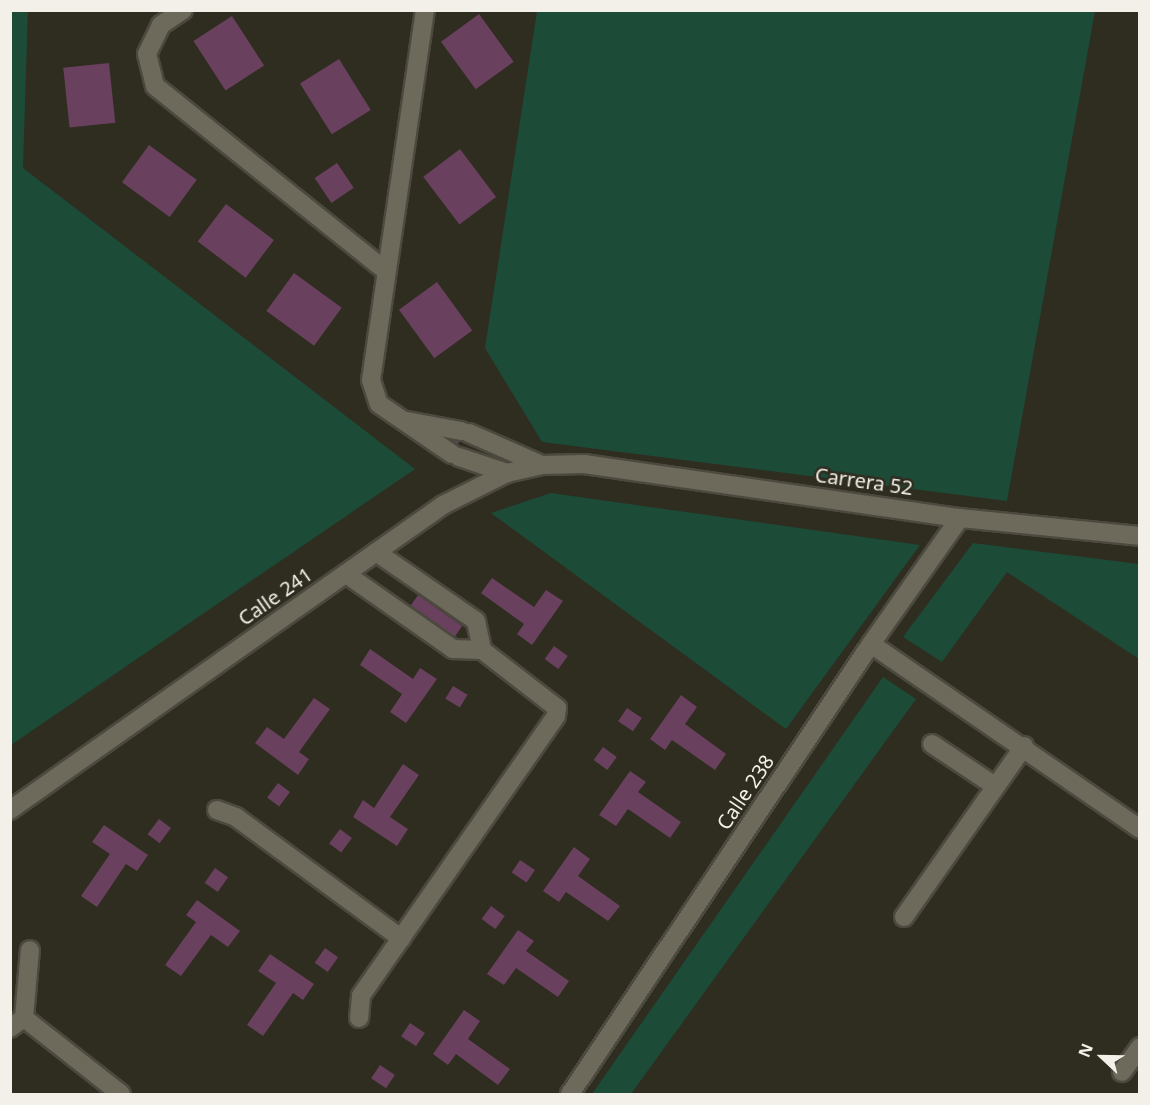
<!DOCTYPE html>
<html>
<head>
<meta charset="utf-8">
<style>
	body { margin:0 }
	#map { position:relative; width:1150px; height:1105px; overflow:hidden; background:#2f2c20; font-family:"Noto Sans",sans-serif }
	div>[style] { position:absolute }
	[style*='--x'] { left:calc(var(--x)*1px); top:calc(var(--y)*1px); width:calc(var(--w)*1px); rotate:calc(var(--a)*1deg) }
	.green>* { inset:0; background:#1c4b38 }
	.building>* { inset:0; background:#69405d; transform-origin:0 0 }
	.roads { filter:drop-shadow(2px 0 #4c493f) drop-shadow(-2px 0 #4c493f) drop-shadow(0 2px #4c493f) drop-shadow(0 -2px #4c493f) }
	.minor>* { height:18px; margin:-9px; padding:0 9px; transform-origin:9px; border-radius:9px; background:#6d6a5c }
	span { translate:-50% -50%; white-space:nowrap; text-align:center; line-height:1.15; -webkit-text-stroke:5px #2f2c20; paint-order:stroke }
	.street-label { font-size:20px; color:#f2f0e8 }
	.frame { position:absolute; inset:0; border:12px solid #f2f0e8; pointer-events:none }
	.north { position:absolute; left:1072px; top:1027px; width:60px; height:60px; -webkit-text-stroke:4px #2f2c20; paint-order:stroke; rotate:292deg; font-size:16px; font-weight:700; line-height:24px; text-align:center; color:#f2f0e8 }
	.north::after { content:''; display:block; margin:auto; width:21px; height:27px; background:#f2f0e8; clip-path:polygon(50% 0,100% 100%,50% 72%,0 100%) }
</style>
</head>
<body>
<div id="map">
	<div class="green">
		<div style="clip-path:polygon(28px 10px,23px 168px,415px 469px,11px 745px,10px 11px)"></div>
		<div style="clip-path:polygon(537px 11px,1095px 11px,1007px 501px,542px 442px,485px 348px)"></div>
		<div style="clip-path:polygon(551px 493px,920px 545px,786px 729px,491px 513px)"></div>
		<div style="clip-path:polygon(973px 543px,1139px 564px,1139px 659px,1007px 572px,942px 662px,903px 637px)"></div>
		<div style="clip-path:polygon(883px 677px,916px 699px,911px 706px,631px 1094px,592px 1094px)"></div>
	</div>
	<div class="building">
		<div style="left:479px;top:14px;width:59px;height:47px;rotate:54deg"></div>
		<div style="left:232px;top:16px;width:59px;height:46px;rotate:57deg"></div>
		<div style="left:339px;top:59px;width:60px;height:46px;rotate:58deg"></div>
		<div style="left:109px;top:63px;width:60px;height:46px;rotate:84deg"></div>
		<div style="left:149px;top:145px;width:59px;height:46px;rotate:36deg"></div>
		<div style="left:460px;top:149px;width:60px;height:46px;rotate:53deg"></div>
		<div style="left:337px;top:163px;width:30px;height:27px;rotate:56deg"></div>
		<div style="left:226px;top:204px;width:60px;height:47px;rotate:37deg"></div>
		<div style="left:294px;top:273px;width:59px;height:47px;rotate:36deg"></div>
		<div style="left:437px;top:282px;width:60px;height:47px;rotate:54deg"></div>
		<div style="left:463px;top:427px;width:8px;height:33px;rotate:45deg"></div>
		<div style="clip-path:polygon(492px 578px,534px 607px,546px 590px,563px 601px,532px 645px,517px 634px,524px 624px,481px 593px)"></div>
		<div style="left:418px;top:595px;width:54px;height:14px;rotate:35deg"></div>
		<div style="left:554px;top:646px;width:17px;height:16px;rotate:36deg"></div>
		<div style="clip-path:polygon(370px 649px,413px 679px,420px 668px,437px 679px,406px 723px,390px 712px,402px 694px,360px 665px)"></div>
		<div style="left:453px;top:686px;width:17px;height:15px;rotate:31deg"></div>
		<div style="clip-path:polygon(681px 695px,697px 707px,685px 724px,726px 754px,715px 770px,672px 740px,665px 750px,650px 739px)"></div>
		<div style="clip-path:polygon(314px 698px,330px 709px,299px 752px,309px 759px,298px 775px,255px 743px,267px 727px,284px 739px)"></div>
		<div style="left:627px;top:708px;width:18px;height:16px;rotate:34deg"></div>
		<div style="left:603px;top:747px;width:17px;height:16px;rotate:36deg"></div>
		<div style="clip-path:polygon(403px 764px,419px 775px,390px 817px,408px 829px,397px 846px,353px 817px,363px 800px,374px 808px)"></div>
		<div style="clip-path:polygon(630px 771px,646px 782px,638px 792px,681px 822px,670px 838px,628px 809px,616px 826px,599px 815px)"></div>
		<div style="left:278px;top:783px;width:15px;height:18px;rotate:37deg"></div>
		<div style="left:159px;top:819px;width:15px;height:19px;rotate:37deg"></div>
		<div style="clip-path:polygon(104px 825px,148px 855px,137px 871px,126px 864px,97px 907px,81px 896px,110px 854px,92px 842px)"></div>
		<div style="left:340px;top:829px;width:15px;height:18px;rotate:37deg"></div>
		<div style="clip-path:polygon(574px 847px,590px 859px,578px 876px,620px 906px,608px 921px,566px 892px,559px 902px,543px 891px)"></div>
		<div style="left:520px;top:860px;width:18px;height:15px;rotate:34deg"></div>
		<div style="left:215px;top:868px;width:16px;height:18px;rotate:35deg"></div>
		<div style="clip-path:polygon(197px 900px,240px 931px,228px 947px,211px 935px,181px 976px,165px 965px,196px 922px,186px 915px)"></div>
		<div style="left:491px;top:906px;width:17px;height:16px;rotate:36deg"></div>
		<div style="clip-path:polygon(518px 930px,534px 941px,526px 951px,569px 981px,558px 997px,516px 968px,504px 985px,487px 974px)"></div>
		<div style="left:325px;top:948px;width:16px;height:18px;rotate:35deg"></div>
		<div style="clip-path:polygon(270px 954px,314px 984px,303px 1000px,293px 993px,263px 1036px,247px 1025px,276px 983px,258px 971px)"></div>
		<div style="clip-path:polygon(464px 1010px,480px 1021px,468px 1039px,510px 1069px,498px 1085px,456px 1054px,448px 1065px,433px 1054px)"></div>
		<div style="left:410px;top:1023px;width:18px;height:16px;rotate:34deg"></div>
		<div style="left:380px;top:1065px;width:18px;height:16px;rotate:34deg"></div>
	</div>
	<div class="roads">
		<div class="minor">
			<div style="--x:183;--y:10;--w:27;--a:146"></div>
			<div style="--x:161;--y:25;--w:32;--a:116"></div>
			<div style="--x:147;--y:54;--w:33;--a:76"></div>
			<div style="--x:155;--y:86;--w:295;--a:38.7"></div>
			<div style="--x:425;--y:10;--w:374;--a:98.3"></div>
			<div style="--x:371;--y:380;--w:25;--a:72"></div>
			<div style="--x:379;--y:404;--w:88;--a:34.4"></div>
			<div style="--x:407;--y:421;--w:55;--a:10.5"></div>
			<div style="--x:469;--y:433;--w:80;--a:23.7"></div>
			<div style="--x:459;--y:457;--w:51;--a:18.4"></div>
			<div style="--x:376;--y:552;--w:121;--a:34.6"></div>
			<div style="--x:476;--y:621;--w:30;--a:78"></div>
			<div style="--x:346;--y:574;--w:131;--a:35"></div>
			<div style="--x:453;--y:649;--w:29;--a:2"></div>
			<div style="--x:482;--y:650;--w:95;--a:37.7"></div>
			<div style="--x:557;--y:708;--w:8;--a:97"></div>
			<div style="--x:556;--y:716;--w:341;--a:124.9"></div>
			<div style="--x:361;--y:996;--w:22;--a:95"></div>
			<div style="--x:871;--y:644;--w:326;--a:34.5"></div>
			<div style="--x:932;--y:744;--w:76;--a:33.7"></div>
			<div style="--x:10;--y:810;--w:530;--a:-35.16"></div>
			<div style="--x:443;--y:505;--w:72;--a:-26.6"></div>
			<div style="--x:507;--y:473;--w:36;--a:-13"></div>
			<div style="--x:542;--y:465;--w:42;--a:-1.4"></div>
			<div style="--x:584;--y:464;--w:380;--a:8.2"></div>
			<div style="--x:960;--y:518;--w:181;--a:5.7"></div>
			<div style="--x:217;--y:810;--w:20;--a:20"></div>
			<div style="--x:236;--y:817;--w:205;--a:36.3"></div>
			<div style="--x:904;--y:917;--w:209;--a:-54.9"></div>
			<div style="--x:24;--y:1018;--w:123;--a:38.1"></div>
			<div style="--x:10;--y:1028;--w:17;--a:-36"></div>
			<div style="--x:24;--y:1018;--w:68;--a:-85"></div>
			<div style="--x:1122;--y:1072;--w:31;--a:-54"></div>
			<div style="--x:570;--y:1094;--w:541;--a:-56.22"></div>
			<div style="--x:871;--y:644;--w:154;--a:-54.8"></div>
		</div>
	</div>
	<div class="street-label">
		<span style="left:864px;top:481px;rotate:8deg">Carrera 52</span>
		<span style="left:275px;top:596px;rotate:-35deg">Calle 241</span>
		<span style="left:745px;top:792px;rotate:-56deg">Calle 238</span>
	</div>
	<div class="frame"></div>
	<div class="north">N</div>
</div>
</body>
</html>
